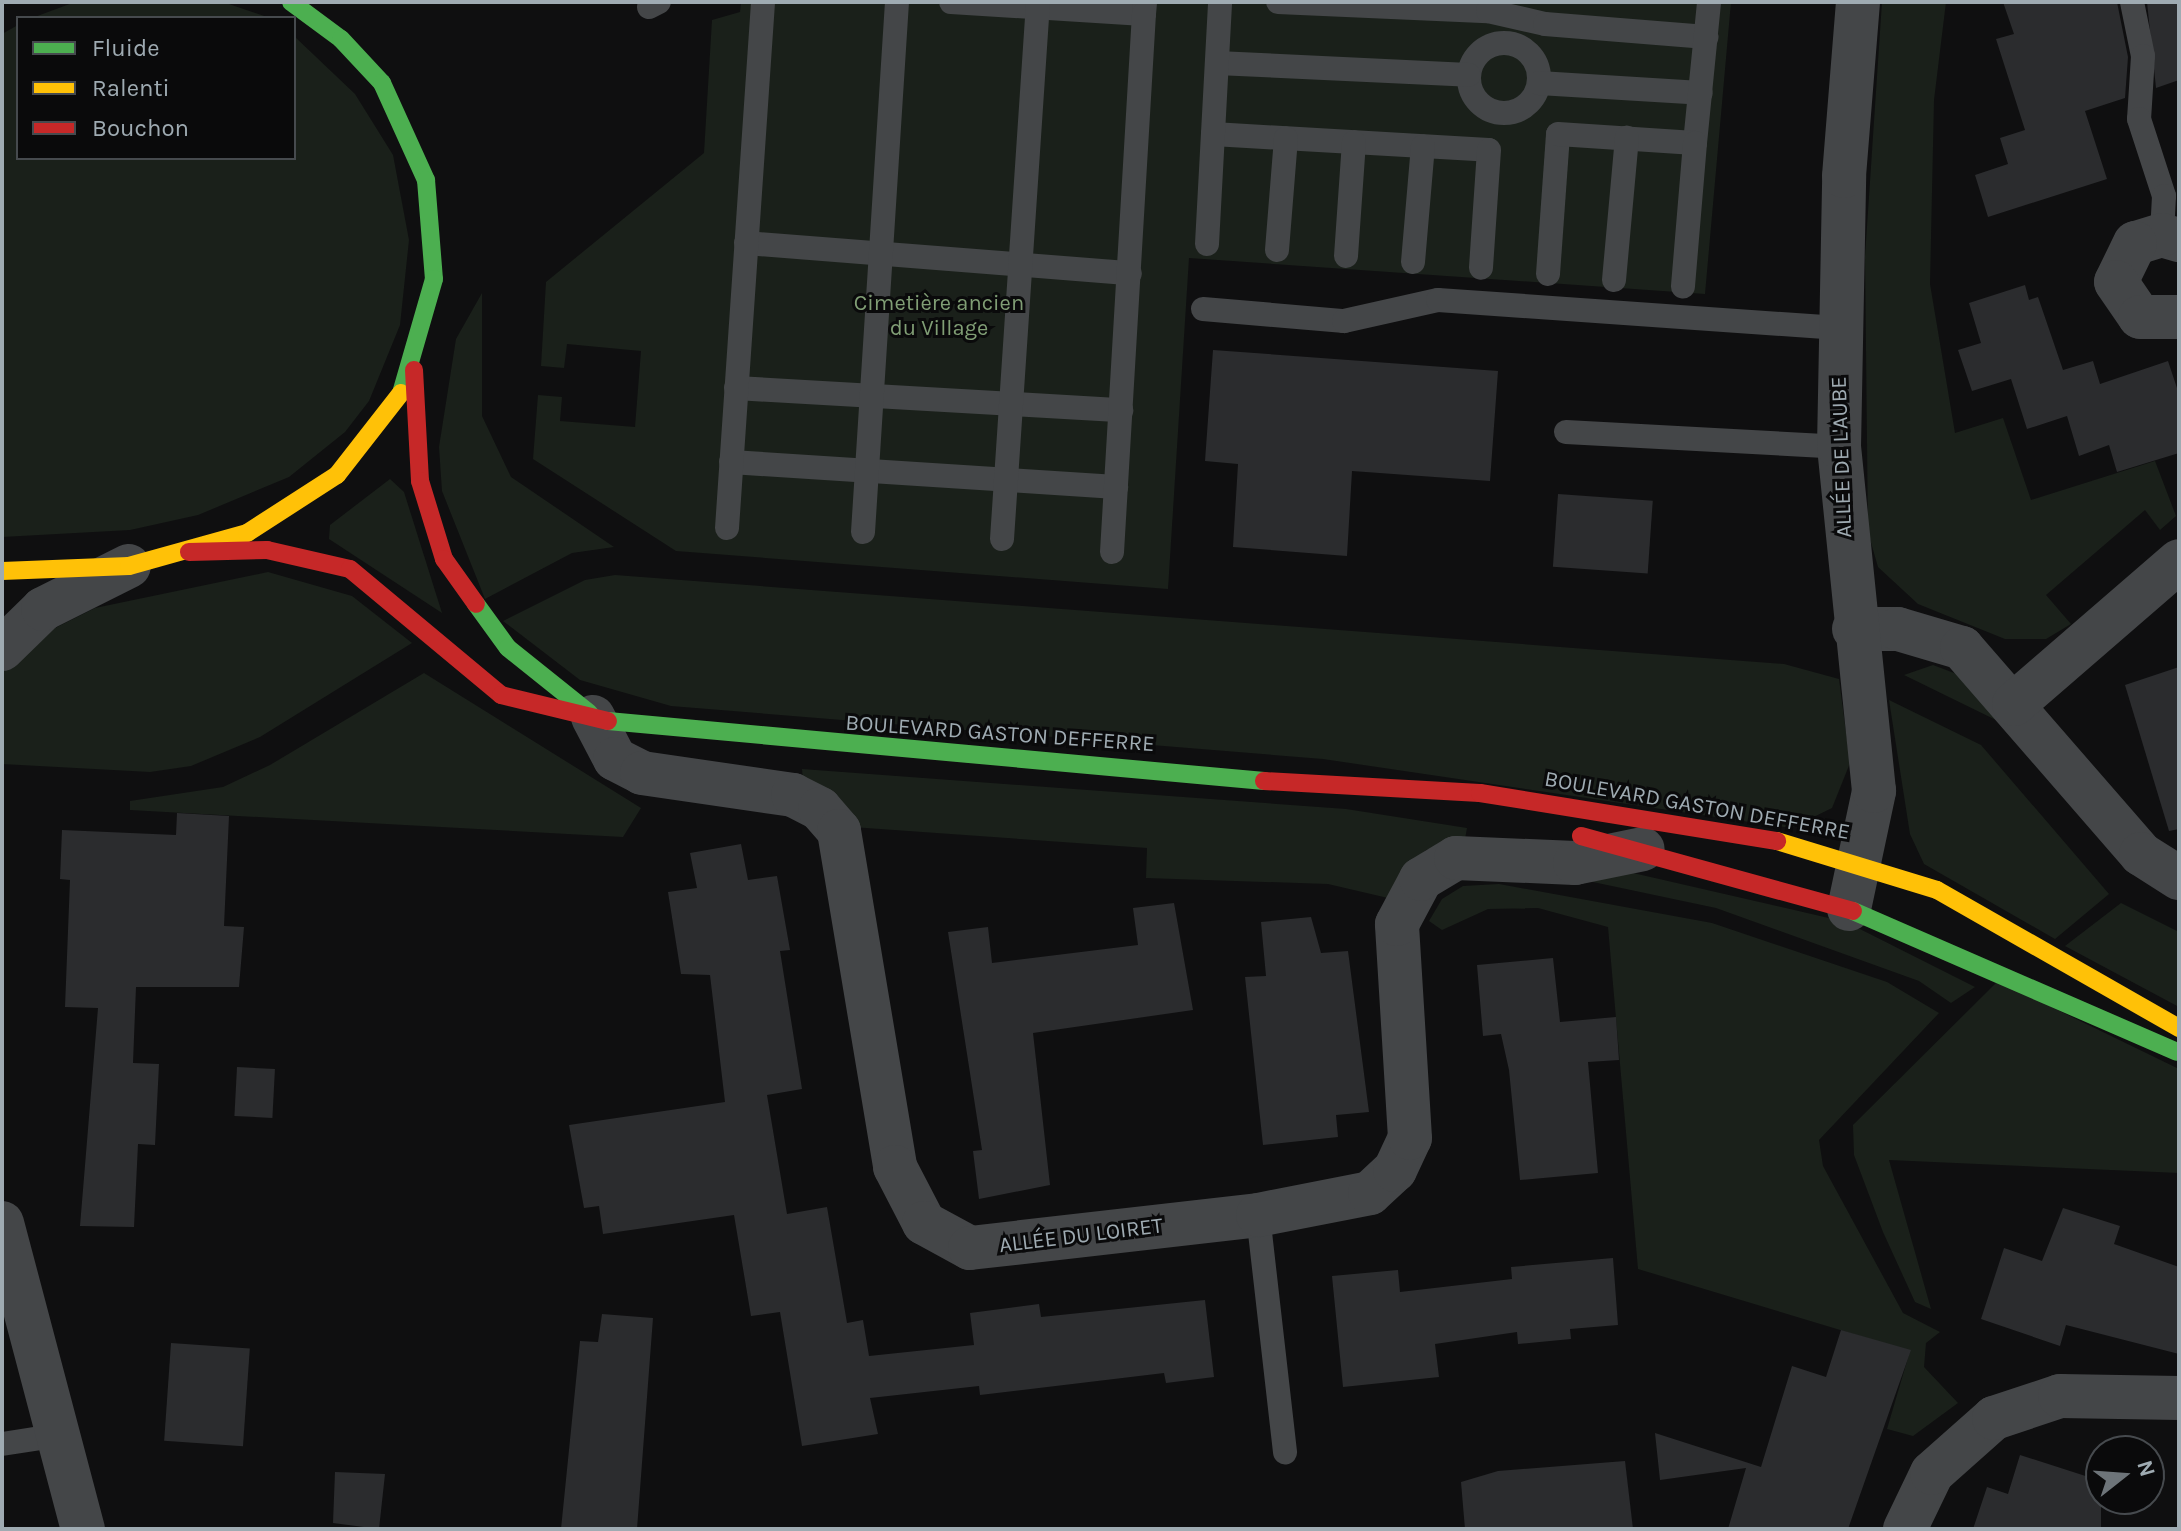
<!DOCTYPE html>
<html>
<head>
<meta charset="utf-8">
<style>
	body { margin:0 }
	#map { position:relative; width:2181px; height:1531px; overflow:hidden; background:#0f0f10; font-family:Karla,sans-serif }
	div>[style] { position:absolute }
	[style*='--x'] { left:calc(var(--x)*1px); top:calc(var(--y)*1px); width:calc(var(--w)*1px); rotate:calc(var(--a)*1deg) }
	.green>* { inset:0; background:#1a201a }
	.building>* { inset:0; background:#2b2c2e; transform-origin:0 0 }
	.lane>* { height:24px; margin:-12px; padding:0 12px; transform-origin:12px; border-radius:12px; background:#444648 }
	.lane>.ring { margin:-12px; padding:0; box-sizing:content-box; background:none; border:24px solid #444648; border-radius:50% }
	.street>* { height:44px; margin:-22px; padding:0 22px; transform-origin:22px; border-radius:22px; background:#444648 }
	.fast>* { height:18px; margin:-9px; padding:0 9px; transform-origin:9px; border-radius:9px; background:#4caf50 }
	.slow>* { height:18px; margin:-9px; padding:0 9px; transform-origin:9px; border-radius:9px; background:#ffc107 }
	.jam>* { height:18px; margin:-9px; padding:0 9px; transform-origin:9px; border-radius:9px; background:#c62828 }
	span { translate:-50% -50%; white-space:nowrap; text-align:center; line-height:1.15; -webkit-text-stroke:6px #0a0a0b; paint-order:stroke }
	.park-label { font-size:22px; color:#809e75 }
	.street-label { font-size:22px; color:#9fabb2 }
	.frame { position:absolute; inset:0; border:4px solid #9fabb2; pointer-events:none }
	.legend { position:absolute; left:16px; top:16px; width:280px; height:144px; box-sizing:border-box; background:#0a0a0b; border:2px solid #464a4e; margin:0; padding:10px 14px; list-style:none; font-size:24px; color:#9fabb2 }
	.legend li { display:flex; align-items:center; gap:16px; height:40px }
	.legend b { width:40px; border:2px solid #464a4e }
	.north { position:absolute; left:2085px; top:1435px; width:80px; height:80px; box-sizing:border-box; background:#0a0a0b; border:2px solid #464a4e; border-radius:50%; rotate:73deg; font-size:22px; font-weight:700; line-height:32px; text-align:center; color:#9fabb2 }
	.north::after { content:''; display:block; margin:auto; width:28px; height:36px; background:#6d7479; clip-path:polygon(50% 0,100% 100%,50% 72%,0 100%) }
</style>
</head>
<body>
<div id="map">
	<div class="green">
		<div style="clip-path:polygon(75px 2px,223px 2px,270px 18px,32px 18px)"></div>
		<div style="clip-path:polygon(741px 2px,1731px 2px,1705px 294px,1189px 258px,1168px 589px,676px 551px,533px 459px,538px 395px,562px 397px,560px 421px,635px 427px,641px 351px,567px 344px,564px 368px,541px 366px,546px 282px,704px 153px,712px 20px,740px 12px)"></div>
		<div style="clip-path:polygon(1882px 2px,1946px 2px,1934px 100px,1930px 284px,1955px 433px,2003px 418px,2031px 500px,2155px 461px,2176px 516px,2160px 530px,2145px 510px,2046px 595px,2071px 624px,2046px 639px,2005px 639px,1918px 604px,1878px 567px,1868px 532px,1865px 256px)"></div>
		<div style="clip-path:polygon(18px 25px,18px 158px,294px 158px,294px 36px,355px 94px,393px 155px,409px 240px,400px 325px,369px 401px,345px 432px,289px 477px,198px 515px,130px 530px,2px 537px,2px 34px)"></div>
		<div style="clip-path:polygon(482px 293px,482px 416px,511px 477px,614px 547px,572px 553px,485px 599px,442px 491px,439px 447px,456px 339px)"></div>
		<div style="clip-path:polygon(390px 479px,404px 492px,442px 613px,329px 539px,330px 525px)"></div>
		<div style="clip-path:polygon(268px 572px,352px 596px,412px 643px,260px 737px,191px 766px,150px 772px,2px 764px,2px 669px,41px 635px,95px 608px)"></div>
		<div style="clip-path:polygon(615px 575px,1784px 664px,1839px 679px,1850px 763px,1832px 808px,1791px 828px,1323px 759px,671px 706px,580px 680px,503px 621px,585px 580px)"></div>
		<div style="clip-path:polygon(1933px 665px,1962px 676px,2000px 722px,1904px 675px)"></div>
		<div style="clip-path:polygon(424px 673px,641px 808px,623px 837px,130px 810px,130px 801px,223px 787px,270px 765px)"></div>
		<div style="clip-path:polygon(1889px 700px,1981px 745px,2109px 894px,2055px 939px,1924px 864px,1910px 834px)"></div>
		<div style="clip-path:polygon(802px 769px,1346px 809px,1467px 828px,1465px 839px,1426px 850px,1408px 865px,1388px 898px,1328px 884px,1146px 878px,1147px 848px,852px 827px,803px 782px)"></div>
		<div style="clip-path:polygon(1620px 870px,1846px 922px,1975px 987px,1951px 1003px,1919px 981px,1716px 908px,1574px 878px)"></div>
		<div style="clip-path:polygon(1499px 884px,1712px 923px,1887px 982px,1939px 1013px,1819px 1140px,1823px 1166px,1903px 1313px,1940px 1332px,1926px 1343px,1924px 1367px,1958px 1403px,1913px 1436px,1887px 1429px,1910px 1351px,1638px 1269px,1608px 927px,1538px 908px,1488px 909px,1442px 930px,1429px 921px,1442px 899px,1463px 886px)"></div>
		<div style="clip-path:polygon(2121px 903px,2179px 932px,2179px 1007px,2065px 946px)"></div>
		<div style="clip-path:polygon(1998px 981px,2179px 1069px,2179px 1173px,1889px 1160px,1931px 1309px,1915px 1302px,1883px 1232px,1854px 1155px,1853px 1125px)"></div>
	</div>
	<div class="building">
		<div style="clip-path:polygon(2003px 2px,2117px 2px,2128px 57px,2125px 98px,2085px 111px,2107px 179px,1988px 217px,1975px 175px,2008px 164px,2000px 138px,2025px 130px,1996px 39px,2014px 34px)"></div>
		<div style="clip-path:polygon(2147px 2px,2179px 2px,2179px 80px,2156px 88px)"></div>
		<div style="clip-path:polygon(2025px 285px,2029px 300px,2038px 297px,2063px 370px,2093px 361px,2100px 384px,2168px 361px,2179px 394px,2179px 453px,2117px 472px,2109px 445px,2079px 456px,2067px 416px,2027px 429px,2011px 379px,1972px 391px,1958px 350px,1981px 343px,1969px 303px)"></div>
		<div style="clip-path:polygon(1213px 350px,1498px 371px,1490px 481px,1352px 471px,1347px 556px,1233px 547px,1238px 464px,1205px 461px)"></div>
		<div style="left:1558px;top:494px;width:95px;height:73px;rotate:4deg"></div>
		<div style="clip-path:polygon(2179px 667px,2179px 829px,2169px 831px,2125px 685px)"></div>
		<div style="clip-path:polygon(177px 813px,229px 816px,224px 926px,244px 927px,239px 987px,136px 987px,133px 1063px,159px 1064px,155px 1145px,138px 1144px,134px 1227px,80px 1226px,98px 1008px,65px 1007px,70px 880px,60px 879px,62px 830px,176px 835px)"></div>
		<div style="clip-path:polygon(741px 844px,748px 880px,777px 876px,790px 950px,780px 951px,802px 1089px,767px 1095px,787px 1214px,827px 1207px,847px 1323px,863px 1320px,869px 1356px,974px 1345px,970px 1313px,1039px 1304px,1041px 1317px,1205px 1300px,1214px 1377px,1166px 1383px,1164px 1373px,980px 1395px,979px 1386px,870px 1398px,878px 1434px,802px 1446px,780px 1312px,751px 1316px,734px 1215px,603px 1234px,599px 1206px,584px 1208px,569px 1125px,725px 1102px,710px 975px,681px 974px,668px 892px,697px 888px,690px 853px)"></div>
		<div style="clip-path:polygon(1174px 903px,1193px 1010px,1033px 1033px,1050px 1185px,979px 1199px,973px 1151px,982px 1150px,948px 932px,988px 927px,992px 963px,1138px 945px,1133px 908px)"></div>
		<div style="clip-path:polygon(1311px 917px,1321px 953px,1348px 951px,1369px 1112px,1336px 1115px,1338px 1137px,1263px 1145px,1245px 977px,1266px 976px,1261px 922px)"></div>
		<div style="clip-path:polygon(1553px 958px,1560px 1022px,1616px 1017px,1619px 1060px,1588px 1062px,1598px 1173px,1520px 1180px,1509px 1070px,1501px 1034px,1483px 1036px,1477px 965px)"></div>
		<div style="left:237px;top:1067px;width:38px;height:49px;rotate:3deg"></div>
		<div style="clip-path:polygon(2063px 1208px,2120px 1226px,2114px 1244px,2179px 1267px,2179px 1354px,2066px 1325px,2060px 1346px,1981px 1319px,2004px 1248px,2042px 1261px)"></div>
		<div style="clip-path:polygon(1613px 1258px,1618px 1325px,1570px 1329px,1571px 1339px,1518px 1344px,1517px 1332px,1435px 1344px,1439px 1377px,1343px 1387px,1332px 1276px,1398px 1270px,1400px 1292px,1512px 1279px,1511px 1267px)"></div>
		<div style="clip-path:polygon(602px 1314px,653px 1318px,637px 1529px,561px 1529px,580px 1341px,598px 1342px)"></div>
		<div style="clip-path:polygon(1841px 1330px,1911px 1350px,1848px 1529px,1728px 1529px,1746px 1468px,1660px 1480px,1655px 1433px,1761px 1467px,1792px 1366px,1826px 1377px)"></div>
		<div style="left:171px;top:1343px;width:79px;height:98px;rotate:4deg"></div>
		<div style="clip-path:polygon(2020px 1455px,2101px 1481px,2101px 1529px,1973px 1529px,1987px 1487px,2008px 1494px)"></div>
		<div style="clip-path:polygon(1625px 1461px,1633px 1529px,1465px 1529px,1461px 1482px,1498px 1471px)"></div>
		<div style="clip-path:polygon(335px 1472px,385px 1474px,379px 1529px,333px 1523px)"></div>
	</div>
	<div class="lane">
		<div style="--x:951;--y:2;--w:193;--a:3.6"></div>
		<div style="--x:1144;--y:14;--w:12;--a:-85"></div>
		<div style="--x:1278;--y:2;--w:210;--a:2.5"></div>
		<div style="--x:1488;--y:11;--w:58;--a:12.8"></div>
		<div style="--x:1545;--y:24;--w:162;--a:4.6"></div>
		<div style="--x:2132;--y:2;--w:55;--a:78.5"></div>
		<div style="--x:2143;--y:56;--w:63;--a:93.6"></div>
		<div style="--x:2139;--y:119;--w:81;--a:72"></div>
		<div style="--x:2164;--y:196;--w:39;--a:93"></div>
		<div style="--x:649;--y:7;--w:11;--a:-27"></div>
		<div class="ring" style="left:1469px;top:43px;width:46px;height:46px"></div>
		<div style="--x:1217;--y:63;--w:252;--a:2.7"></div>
		<div style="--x:1539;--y:83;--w:162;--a:3.5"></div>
		<div style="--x:1213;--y:134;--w:276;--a:3.3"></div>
		<div style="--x:1489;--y:150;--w:118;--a:93.9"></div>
		<div style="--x:1695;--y:143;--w:142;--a:-84.3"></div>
		<div style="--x:746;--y:243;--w:385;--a:4.5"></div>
		<div style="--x:1207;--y:244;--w:242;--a:-86.9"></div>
		<div style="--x:1277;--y:250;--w:112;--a:-85.4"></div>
		<div style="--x:1346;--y:256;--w:114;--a:-86"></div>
		<div style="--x:1413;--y:262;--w:116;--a:-85.1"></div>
		<div style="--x:1548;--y:274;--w:140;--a:-85.9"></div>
		<div style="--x:1558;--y:134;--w:137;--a:3.8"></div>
		<div style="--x:1695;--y:143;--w:144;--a:94.8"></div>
		<div style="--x:1614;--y:280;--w:143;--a:-84.8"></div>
		<div style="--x:1203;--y:309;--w:142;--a:4.9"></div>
		<div style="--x:1344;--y:321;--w:96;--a:-12.6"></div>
		<div style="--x:1438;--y:300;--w:402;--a:4"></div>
		<div style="--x:736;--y:388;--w:386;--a:3.3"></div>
		<div style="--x:1566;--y:432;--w:273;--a:3.1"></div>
		<div style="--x:731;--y:462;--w:386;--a:3.7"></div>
		<div style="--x:727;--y:528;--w:527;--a:-86.08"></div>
		<div style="--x:863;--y:532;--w:531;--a:-86.33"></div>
		<div style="--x:1002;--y:539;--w:538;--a:-86.16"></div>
		<div style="--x:1112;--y:552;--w:539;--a:-86.6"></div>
		<div style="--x:1258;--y:1215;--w:239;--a:83.5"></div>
		<div style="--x:2;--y:1444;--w:53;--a:-8.7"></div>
	</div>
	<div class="street">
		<div style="--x:2179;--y:240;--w:18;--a:-164"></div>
		<div style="--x:2162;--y:235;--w:28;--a:163"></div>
		<div style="--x:2135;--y:243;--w:43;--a:116"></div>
		<div style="--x:2116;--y:282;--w:42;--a:55.6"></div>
		<div style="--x:2140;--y:317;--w:39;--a:0"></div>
		<div style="--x:1854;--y:629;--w:44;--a:0"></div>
		<div style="--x:1898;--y:629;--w:67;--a:16.5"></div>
		<div style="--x:1962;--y:648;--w:273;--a:49"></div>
		<div style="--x:2141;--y:854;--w:45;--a:32.3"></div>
		<div style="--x:2;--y:649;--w:57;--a:-44.3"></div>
		<div style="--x:43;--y:609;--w:96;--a:-26.6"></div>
		<div style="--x:2014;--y:704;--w:218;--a:-40.9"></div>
		<div style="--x:593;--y:717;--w:47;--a:62.4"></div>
		<div style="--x:615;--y:759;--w:30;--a:27"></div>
		<div style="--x:642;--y:773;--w:153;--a:8.3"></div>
		<div style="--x:793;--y:795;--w:30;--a:27"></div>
		<div style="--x:820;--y:809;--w:29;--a:49"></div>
		<div style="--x:839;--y:831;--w:341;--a:80.5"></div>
		<div style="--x:895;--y:1167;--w:63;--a:62.6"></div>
		<div style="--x:924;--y:1223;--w:52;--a:28.5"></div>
		<div style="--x:970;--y:1248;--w:290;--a:-6.5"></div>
		<div style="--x:1258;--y:1215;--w:114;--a:-11.1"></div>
		<div style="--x:1370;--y:1193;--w:34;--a:-43"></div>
		<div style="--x:1395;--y:1170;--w:35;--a:-65"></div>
		<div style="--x:1410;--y:1138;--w:214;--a:-93.5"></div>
		<div style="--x:1397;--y:924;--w:51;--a:-61.9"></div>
		<div style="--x:1421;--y:879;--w:41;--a:-31"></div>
		<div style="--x:1456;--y:858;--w:119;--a:2.4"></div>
		<div style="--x:1575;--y:863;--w:69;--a:-11.6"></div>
		<div style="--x:1849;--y:909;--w:121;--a:-78"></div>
		<div style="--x:1874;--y:791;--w:346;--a:-95.8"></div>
		<div style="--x:1839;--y:447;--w:271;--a:-88.9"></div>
		<div style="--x:1844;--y:176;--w:175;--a:-85.4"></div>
		<div style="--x:2;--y:1223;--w:317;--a:75.2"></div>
		<div style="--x:1905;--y:1529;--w:62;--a:-64.3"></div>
		<div style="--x:1932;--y:1473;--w:83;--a:-41.6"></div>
		<div style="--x:1994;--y:1418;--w:70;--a:-18.4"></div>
		<div style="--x:2060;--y:1396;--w:119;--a:1"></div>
	</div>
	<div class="fast">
		<div style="--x:291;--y:2;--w:62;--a:36.5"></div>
		<div style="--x:341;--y:39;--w:60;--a:47"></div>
		<div style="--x:382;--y:83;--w:107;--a:65.6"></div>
		<div style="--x:426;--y:180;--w:99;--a:85.4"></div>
		<div style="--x:434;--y:279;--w:119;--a:106.1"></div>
		<div style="--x:476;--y:604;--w:54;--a:54"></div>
		<div style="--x:508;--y:648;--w:104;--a:38.7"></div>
		<div style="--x:608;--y:721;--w:659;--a:5.23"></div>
		<div style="--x:1853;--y:911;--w:353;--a:23.5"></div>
	</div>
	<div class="slow">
		<div style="--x:2;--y:571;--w:127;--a:-2.3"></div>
		<div style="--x:129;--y:566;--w:123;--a:-15.6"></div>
		<div style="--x:247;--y:533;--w:107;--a:-32.8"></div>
		<div style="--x:337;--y:475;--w:104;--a:-52"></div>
		<div style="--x:1777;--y:841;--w:167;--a:17"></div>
		<div style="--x:1937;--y:890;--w:279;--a:29.7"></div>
	</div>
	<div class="jam">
		<div style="--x:414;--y:370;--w:111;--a:86.9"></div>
		<div style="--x:420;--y:481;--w:82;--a:72.9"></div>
		<div style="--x:444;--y:559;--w:55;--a:54.6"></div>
		<div style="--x:189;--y:552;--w:78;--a:-1.5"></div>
		<div style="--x:267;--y:550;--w:85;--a:12.9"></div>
		<div style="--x:350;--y:569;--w:197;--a:39.8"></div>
		<div style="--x:501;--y:695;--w:110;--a:13.7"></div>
		<div style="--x:1264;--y:781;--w:216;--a:3.2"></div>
		<div style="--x:1480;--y:793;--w:301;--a:9.2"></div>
		<div style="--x:1581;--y:836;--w:282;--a:15.4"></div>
	</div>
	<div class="park-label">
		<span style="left:939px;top:316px">Cimetière ancien<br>du Village</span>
	</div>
	<div class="street-label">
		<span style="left:1842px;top:457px;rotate:-92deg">ALLÉE DE L'AUBE</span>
		<span style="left:1000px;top:734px;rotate:4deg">BOULEVARD GASTON DEFFERRE</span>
		<span style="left:1697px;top:806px;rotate:10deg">BOULEVARD GASTON DEFFERRE</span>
		<span style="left:1081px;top:1236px;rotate:-7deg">ALLÉE DU LOIRET</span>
	</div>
	<div class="frame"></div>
	<ul class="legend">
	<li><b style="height:10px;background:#4caf50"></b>Fluide</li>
	<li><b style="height:10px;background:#ffc107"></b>Ralenti</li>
	<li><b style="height:10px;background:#c62828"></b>Bouchon</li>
	</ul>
	<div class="north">N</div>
</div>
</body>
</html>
